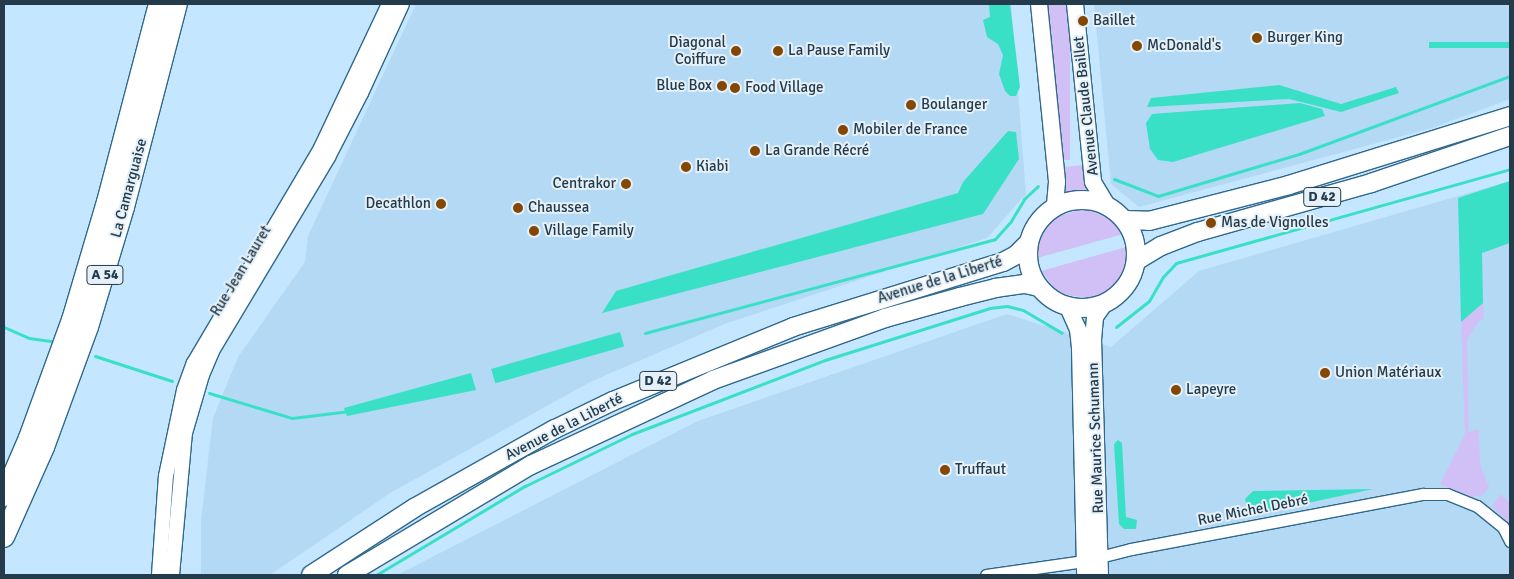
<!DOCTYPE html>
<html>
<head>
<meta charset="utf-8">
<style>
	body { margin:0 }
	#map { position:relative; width:1514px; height:579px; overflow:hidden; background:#c4e6ff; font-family:Signika,sans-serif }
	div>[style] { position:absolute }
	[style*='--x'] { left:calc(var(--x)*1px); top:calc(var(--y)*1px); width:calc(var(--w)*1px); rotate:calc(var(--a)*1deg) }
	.built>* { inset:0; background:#b3d9f5 }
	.green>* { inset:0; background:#d1c0f5; transform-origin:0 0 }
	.water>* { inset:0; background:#3ae0c6; transform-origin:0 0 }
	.stream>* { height:3px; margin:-1.5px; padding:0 1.5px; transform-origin:1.5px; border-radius:1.5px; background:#3ae0c6 }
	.roads { filter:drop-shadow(1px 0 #2f688c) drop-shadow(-1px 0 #2f688c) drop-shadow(0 1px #2f688c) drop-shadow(0 -1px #2f688c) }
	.minor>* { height:11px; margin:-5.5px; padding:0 5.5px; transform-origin:5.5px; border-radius:5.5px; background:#fff }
	.tertiary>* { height:14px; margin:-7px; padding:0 7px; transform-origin:7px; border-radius:7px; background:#fff }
	.secondary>* { height:16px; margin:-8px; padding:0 8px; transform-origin:8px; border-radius:8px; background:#fff }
	.primary>* { height:18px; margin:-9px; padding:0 9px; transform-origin:9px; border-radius:9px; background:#fff }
	.primary>.ring { margin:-9px; padding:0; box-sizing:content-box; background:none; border:18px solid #fff; border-radius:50% }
	.motorway>* { height:20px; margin:-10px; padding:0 10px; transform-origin:10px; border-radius:10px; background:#fff }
	.dots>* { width:14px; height:14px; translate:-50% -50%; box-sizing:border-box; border:2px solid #e5f0f8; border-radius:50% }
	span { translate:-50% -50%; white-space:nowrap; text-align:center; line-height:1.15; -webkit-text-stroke:4px #e5f0f8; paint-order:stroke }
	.shield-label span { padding:1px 4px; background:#e5f0f8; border:1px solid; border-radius:4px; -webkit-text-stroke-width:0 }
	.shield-label { font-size:14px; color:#233b4b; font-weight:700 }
	.poi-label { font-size:15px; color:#233b4b }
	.left { translate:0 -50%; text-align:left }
	.right { translate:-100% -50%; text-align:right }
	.street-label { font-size:15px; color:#233b4b }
	.frame { position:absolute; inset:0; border:5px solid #233b4b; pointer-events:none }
</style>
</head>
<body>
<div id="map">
	<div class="built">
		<div style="clip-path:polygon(416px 4px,1011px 4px,1026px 194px,987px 238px,727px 323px,590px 382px,390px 493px,270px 575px,201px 575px,201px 520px,213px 418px,238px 357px,305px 262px,308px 236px)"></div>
		<div style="clip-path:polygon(1094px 4px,1510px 4px,1510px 99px,1432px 128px,1139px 207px,1111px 184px)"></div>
		<div style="clip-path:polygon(1510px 181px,1510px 575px,397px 575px,698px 421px,1007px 314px,1111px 347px,1199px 271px)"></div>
	</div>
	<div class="green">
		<div style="left:1046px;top:4px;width:24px;height:156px"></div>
		<div style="clip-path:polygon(1086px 165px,1093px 192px,1079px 191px,1061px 195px,1062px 167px)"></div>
		<div style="clip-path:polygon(1082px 204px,1108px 211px,1127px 233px,1037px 258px,1039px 239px,1045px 226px,1061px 211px,1063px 215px,1082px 209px)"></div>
		<div style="clip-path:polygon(1130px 246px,1131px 257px,1122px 280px,1102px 295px,1090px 298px,1066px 295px,1055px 289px,1041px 271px)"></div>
		<div style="clip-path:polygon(1483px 303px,1484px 318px,1478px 322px,1467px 340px,1469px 432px,1479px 429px,1480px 464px,1489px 487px,1483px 495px,1471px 497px,1440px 484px,1465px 434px,1461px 322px)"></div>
		<div style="clip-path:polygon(1501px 494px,1510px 503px,1510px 525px,1492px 506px)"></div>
	</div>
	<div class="water">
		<div style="clip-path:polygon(989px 4px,1010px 4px,1020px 87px,1016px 96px,1010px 96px,1005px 91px,999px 74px,1003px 55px,998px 44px,987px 37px,983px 20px,990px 17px)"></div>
		<div style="left:1510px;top:42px;width:6px;height:81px;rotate:90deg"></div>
		<div style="clip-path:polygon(1279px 85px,1341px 104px,1396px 87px,1399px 93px,1341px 112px,1289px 99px,1147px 107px,1151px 98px)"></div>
		<div style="clip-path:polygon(1300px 103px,1322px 109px,1325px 116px,1173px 162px,1158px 160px,1150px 149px,1146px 123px,1152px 114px)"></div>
		<div style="clip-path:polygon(1008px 131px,1016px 132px,1019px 159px,983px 214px,602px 313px,616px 291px,958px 193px,963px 182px)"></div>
		<div style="clip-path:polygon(1510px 181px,1510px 243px,1482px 253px,1483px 303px,1461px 322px,1458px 198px)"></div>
		<div style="left:620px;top:332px;width:15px;height:134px;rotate:74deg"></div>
		<div style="clip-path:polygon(471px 373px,476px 390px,347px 416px,344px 408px)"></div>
		<div style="clip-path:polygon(1118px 440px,1122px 443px,1126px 517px,1137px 520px,1136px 529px,1124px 529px,1119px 524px,1114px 444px)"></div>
		<div style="clip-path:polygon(1373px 489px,1261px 513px,1248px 511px,1245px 499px,1253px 491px)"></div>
	</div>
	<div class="stream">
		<div style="--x:1114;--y:179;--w:47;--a:21.1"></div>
		<div style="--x:1158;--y:196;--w:147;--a:-16.6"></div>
		<div style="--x:1299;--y:154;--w:225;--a:-20.3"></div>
		<div style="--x:4;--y:327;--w:27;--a:24"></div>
		<div style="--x:29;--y:338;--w:22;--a:8"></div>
		<div style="--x:1116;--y:327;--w:42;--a:-38.2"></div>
		<div style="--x:1149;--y:301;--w:28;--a:-60"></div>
		<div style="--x:1163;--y:277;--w:19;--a:-47"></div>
		<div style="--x:1176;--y:263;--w:347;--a:-15.7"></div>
		<div style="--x:645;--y:333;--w:362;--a:-15"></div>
		<div style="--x:995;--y:239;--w:24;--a:-48"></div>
		<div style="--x:1011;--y:221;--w:26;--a:-59"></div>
		<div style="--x:1024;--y:199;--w:19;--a:-43"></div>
		<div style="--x:95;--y:356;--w:81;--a:18"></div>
		<div style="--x:209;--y:393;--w:87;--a:16.8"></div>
		<div style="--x:292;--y:418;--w:58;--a:-6.9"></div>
		<div style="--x:376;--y:575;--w:174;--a:-30.9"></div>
		<div style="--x:525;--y:486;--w:119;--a:-25.9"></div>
		<div style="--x:632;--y:434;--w:207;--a:-21"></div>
		<div style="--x:825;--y:360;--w:173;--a:-17.5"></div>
		<div style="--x:990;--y:308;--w:17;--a:-7"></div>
		<div style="--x:1007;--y:306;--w:16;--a:14"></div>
		<div style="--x:1023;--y:310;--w:45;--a:30.5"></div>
	</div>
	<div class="roads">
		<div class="minor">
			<div style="--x:986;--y:575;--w:99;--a:-8.1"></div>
			<div style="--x:1084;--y:561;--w:49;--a:-14.3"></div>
			<div style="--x:1131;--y:549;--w:297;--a:-10.7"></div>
			<div style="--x:1423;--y:494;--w:24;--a:0"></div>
			<div style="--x:1447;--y:494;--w:32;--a:22"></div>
			<div style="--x:1477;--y:506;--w:33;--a:39"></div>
			<div style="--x:1503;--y:527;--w:16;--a:63"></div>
		</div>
		<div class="tertiary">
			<div style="--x:159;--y:575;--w:99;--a:-86"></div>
			<div style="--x:166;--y:476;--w:88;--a:-78.2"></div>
			<div style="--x:184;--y:390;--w:29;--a:-70"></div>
			<div style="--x:194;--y:363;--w:250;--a:-59.4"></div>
			<div style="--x:321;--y:148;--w:159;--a:-64.7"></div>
			<div style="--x:172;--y:575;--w:143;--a:-84.8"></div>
			<div style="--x:185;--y:433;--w:60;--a:-73.7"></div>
			<div style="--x:202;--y:375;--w:26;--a:-67"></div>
			<div style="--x:212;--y:351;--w:226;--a:-59.1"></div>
			<div style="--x:328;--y:157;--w:72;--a:-62.7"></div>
			<div style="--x:361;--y:93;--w:98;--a:-65.3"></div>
		</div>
		<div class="secondary">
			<div style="--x:1039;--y:4;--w:179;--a:84.2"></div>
			<div style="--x:1057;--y:182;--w:25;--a:95"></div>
			<div style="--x:1075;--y:4;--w:179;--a:84.2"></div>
			<div style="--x:1093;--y:182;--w:27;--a:59"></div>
			<div style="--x:1068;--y:307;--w:24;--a:66"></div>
			<div style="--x:1078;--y:329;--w:19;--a:84"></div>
			<div style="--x:1080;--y:348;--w:227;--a:88.7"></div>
			<div style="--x:1100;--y:575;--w:235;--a:-91.7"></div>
			<div style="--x:1093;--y:340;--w:23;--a:-85"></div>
			<div style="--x:1095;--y:317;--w:16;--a:-55"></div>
		</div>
		<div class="primary">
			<div class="ring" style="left:1028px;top:200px;width:90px;height:90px"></div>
			<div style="--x:1125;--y:220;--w:24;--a:2"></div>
			<div style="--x:1149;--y:221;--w:145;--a:-14.4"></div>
			<div style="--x:1289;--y:185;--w:232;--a:-17.3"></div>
			<div style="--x:1136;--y:261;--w:29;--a:-31"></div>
			<div style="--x:1161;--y:246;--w:40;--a:-21"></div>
			<div style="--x:1198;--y:232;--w:180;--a:-15.8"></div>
			<div style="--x:1371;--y:183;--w:147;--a:-18.7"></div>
			<div style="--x:311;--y:575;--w:123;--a:-33"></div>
			<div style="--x:414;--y:508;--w:162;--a:-29.3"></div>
			<div style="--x:555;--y:429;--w:64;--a:-25.8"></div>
			<div style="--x:613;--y:401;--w:195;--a:-22.3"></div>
			<div style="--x:793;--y:327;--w:220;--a:-17.2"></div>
			<div style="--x:1003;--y:262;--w:15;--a:-28"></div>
			<div style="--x:1016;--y:255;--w:18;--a:-45"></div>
			<div style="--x:347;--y:575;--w:214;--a:-30.9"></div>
			<div style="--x:531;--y:465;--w:201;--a:-25"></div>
			<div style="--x:713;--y:380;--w:183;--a:-19.8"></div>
			<div style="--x:885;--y:318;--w:78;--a:-15.6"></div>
			<div style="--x:960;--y:297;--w:36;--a:-14"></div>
			<div style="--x:995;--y:288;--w:30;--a:-8"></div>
			<div style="--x:1025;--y:284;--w:14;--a:12"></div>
		</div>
		<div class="motorway">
			<div style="--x:4;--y:496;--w:63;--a:-66.7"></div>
			<div style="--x:29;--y:438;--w:126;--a:-70"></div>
			<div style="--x:72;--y:320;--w:123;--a:-73.5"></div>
			<div style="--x:107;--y:202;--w:205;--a:-75.3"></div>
			<div style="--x:4;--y:537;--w:98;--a:-66"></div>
			<div style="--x:44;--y:447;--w:128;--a:-69.9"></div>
			<div style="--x:88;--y:327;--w:125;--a:-73.3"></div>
			<div style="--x:124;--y:207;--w:210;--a:-75.4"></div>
		</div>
	</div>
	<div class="dots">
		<div style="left:1083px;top:21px;background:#834702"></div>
		<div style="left:1257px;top:38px;background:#834702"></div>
		<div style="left:1137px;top:46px;background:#834702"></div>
		<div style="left:736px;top:51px;background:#834702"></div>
		<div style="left:778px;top:51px;background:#834702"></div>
		<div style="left:722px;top:86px;background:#834702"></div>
		<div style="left:735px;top:88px;background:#834702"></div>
		<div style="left:911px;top:105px;background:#834702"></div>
		<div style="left:843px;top:130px;background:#834702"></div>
		<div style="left:755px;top:151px;background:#834702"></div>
		<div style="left:686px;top:167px;background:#834702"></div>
		<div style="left:626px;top:184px;background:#834702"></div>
		<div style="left:441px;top:204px;background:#834702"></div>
		<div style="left:518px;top:208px;background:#834702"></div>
		<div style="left:1211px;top:223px;background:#834702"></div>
		<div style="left:534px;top:231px;background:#834702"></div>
		<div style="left:1325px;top:373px;background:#834702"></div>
		<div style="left:1176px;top:390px;background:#834702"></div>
		<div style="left:945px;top:470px;background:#834702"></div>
	</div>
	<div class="shield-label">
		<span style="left:1322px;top:197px">D 42</span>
		<span style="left:105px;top:275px">A 54</span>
		<span style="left:658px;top:381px">D 42</span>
	</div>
	<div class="poi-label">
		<span class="left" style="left:1093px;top:21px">Baillet</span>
		<span class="left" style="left:1267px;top:38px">Burger King</span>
		<span class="right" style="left:726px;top:51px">Diagonal<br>Coiffure</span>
		<span class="left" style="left:1147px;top:46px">McDonald's</span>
		<span class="left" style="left:788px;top:51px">La Pause Family</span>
		<span class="right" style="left:712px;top:86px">Blue Box</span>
		<span class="left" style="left:745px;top:88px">Food Village</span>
		<span class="left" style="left:921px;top:105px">Boulanger</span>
		<span class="left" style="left:853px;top:130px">Mobiler de France</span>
		<span class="left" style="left:765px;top:151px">La Grande Récré</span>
		<span class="left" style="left:696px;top:167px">Kiabi</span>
		<span class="right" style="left:616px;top:184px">Centrakor</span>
		<span class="right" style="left:431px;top:204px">Decathlon</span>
		<span class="left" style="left:528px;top:208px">Chaussea</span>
		<span class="left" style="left:1221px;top:223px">Mas de Vignolles</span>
		<span class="left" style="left:544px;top:231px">Village Family</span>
		<span class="left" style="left:1335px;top:373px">Union Matériaux</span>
		<span class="left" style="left:1186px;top:390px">Lapeyre</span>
		<span class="left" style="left:955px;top:470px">Truffaut</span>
	</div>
	<div class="street-label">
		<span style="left:1086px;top:106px;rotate:-96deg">Avenue Claude Baillet</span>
		<span style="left:129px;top:188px;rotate:-75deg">La Camarguaise</span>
		<span style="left:241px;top:271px;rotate:-59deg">Rue Jean Lauret</span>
		<span style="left:940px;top:280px;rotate:-17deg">Avenue de la Liberté</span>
		<span style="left:564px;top:427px;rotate:-27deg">Avenue de la Liberté</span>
		<span style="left:1096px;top:438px;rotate:-92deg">Rue Maurice Schumann</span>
		<span style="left:1253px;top:510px;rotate:-11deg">Rue Michel Debré</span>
	</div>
	<div class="frame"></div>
</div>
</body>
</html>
